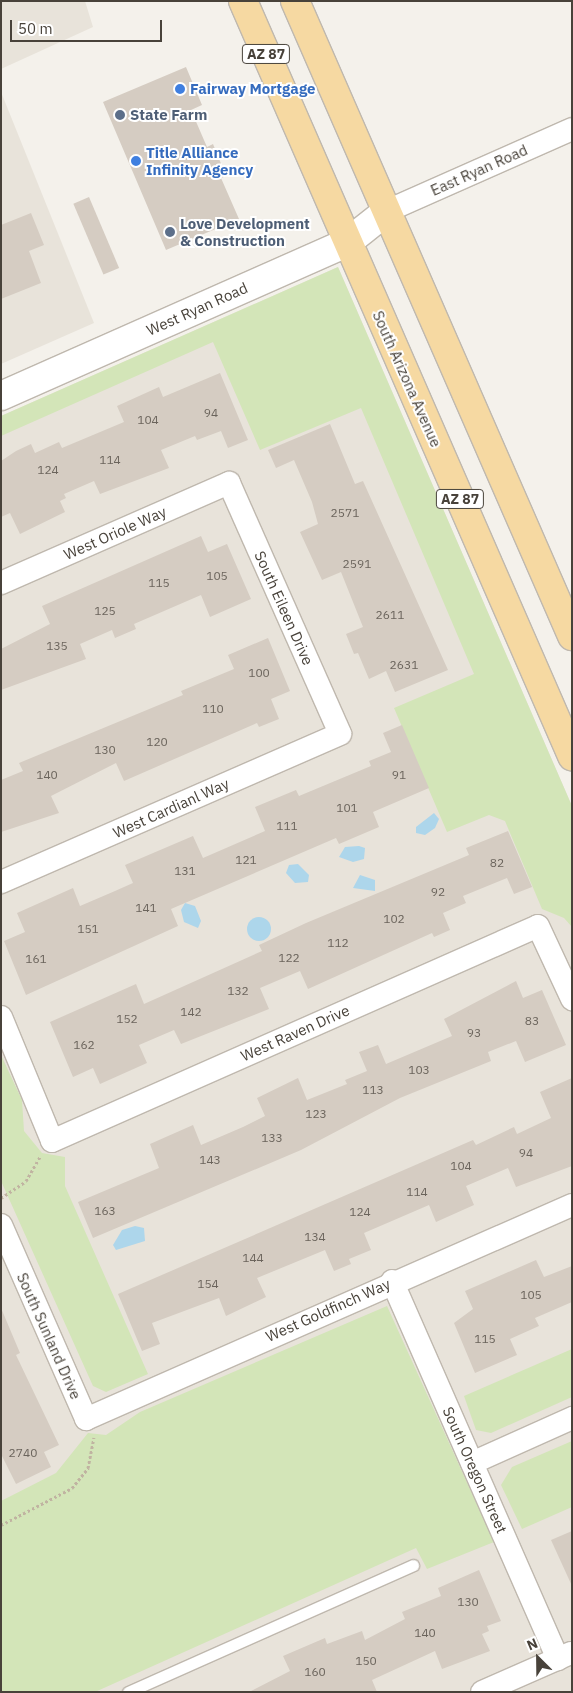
<!DOCTYPE html>
<html>
<head>
<meta charset="utf-8">
<style>
	body { margin:0 }
	#map { position:relative; width:573px; height:1693px; overflow:hidden; background:#f4f1eb; font-family:"IBM Plex Sans",sans-serif }
	div>[style] { position:absolute }
	[style*='--x'] { left:calc(var(--x)*1px); top:calc(var(--y)*1px); width:calc(var(--w)*1px); rotate:calc(var(--a)*1deg) }
	.residential>* { inset:0; background:#e8e3da }
	.green>* { inset:0; background:#d3e5b8 }
	.water>* { inset:0; background:#add6eb }
	.round { border-radius:50% }
	.building>* { inset:0; background:#d5ccc2; transform-origin:0 0 }
	.path>* { height:3px; margin-top:-1.5px; transform-origin:0; background:repeating-linear-gradient(90deg,#c0b3a1 0 2.5px,transparent 0 5px) }
	.roads { filter:drop-shadow(1px 0 #bfb8ae) drop-shadow(-1px 0 #bfb8ae) drop-shadow(0 1px #bfb8ae) drop-shadow(0 -1px #bfb8ae) }
	.service>* { height:11px; margin:-5.5px; padding:0 5.5px; transform-origin:5.5px; border-radius:5.5px; background:#fff }
	.minor>* { height:22px; margin:-11px; padding:0 11px; transform-origin:11px; border-radius:11px; background:#fff }
	.tertiary>* { height:28px; margin:-14px; padding:0 14px; transform-origin:14px; border-radius:14px; background:#fff }
	.primary>* { height:28px; margin:-14px; padding:0 14px; transform-origin:14px; border-radius:14px; background:#f6d9a2 }
	.dots>* { width:14px; height:14px; translate:-50% -50%; box-sizing:border-box; border:2px solid #fff; border-radius:50% }
	span { translate:-50% -50%; white-space:nowrap; text-align:center; line-height:1.15; -webkit-text-stroke:4px #fff; paint-order:stroke }
	.number-label { font-size:12px; color:#6b645c }
	.number-label span { -webkit-text-stroke-width:0 }
	.shield-label span { padding:1px 4px; background:#fff; border:1px solid; border-radius:4px; -webkit-text-stroke-width:0 }
	.shield-label { font-size:14px; color:#48423a; font-weight:700 }
	.shop-label { font-size:15px; color:#366cbe; font-weight:700 }
	.left { translate:0 -50%; text-align:left }
	.service-label { font-size:15px; color:#4e5e75; font-weight:700 }
	.street-label { font-size:15px; color:#48423a }
	.frame { position:absolute; inset:0; border:2px solid #48423a; pointer-events:none }
	.north { position:absolute; left:513px; top:1633px; width:50px; height:50px; -webkit-text-stroke:4px #fff; paint-order:stroke; rotate:337deg; font-size:14px; font-weight:700; line-height:20px; text-align:center; color:#48423a }
	.north::after { content:''; display:block; margin:auto; width:18px; height:22px; background:#48423a; clip-path:polygon(50% 0,100% 100%,50% 72%,0 100%) }
	.scale { position:absolute; left:10px; top:20px; width:152px; height:22px; box-sizing:border-box; border:2px solid #48423a; border-top:0; padding-left:6px; font-size:15px; line-height:18px; white-space:nowrap; color:#48423a; -webkit-text-stroke:4px #fff; paint-order:stroke }
</style>
</head>
<body>
<div id="map">
	<div class="residential">
		<div style="clip-path:polygon(1px 1px,85px 1px,93px 27px,1px 69px)"></div>
		<div style="clip-path:polygon(1px 92px,94px 323px,1px 364px)"></div>
		<div style="clip-path:polygon(338px 267px,572px 806px,572px 1692px,1px 1692px,1px 416px)"></div>
	</div>
	<div class="green">
		<div style="clip-path:polygon(338px 267px,572px 806px,572px 927px,564px 918px,542px 909px,505px 821px,489px 815px,447px 832px,394px 708px,474px 674px,361px 408px,260px 450px,213px 342px,1px 436px,1px 416px)"></div>
		<div style="clip-path:polygon(1px 1055px,22px 1100px,24px 1131px,42px 1153px,65px 1157px,65px 1186px,148px 1374px,106px 1392px,93px 1386px,1px 1181px)"></div>
		<div style="clip-path:polygon(387px 1306px,494px 1542px,427px 1569px,416px 1548px,95px 1692px,1px 1692px,1px 1501px,56px 1473px,88px 1433px,106px 1435px,140px 1412px)"></div>
		<div style="clip-path:polygon(572px 1349px,572px 1397px,491px 1433px,476px 1430px,464px 1396px)"></div>
		<div style="clip-path:polygon(572px 1441px,572px 1507px,522px 1529px,501px 1485px,512px 1467px)"></div>
	</div>
	<div class="water">
		<div style="clip-path:polygon(434px 813px,439px 819px,435px 828px,425px 835px,416px 833px,416px 827px)"></div>
		<div style="clip-path:polygon(359px 846px,365px 848px,364px 859px,353px 862px,339px 857px,345px 847px)"></div>
		<div style="clip-path:polygon(298px 864px,309px 875px,308px 882px,295px 883px,286px 873px,289px 865px)"></div>
		<div style="clip-path:polygon(360px 875px,375px 880px,375px 891px,353px 888px)"></div>
		<div style="clip-path:polygon(185px 903px,195px 906px,201px 921px,198px 928px,184px 922px,181px 910px)"></div>
		<div class="round" style="left:247px;top:917px;width:24px;height:24px"></div>
		<div style="clip-path:polygon(135px 1226px,144px 1228px,145px 1241px,116px 1250px,113px 1245px,122px 1230px)"></div>
	</div>
	<div class="building">
		<div style="clip-path:polygon(186px 67px,202px 105px,191px 110px,207px 147px,213px 144px,226px 176px,221px 178px,239px 219px,166px 250px,103px 102px)"></div>
		<div style="left:89px;top:197px;width:77px;height:17px;rotate:67deg"></div>
		<div style="clip-path:polygon(31px 213px,44px 245px,29px 251px,41px 283px,1px 299px,1px 225px)"></div>
		<div style="clip-path:polygon(220px 373px,248px 440px,228px 448px,221px 431px,197px 440px,195px 436px,161px 450px,169px 468px,100px 494px,94px 481px,64px 494px,66px 498px,60px 501px,65px 512px,20px 534px,10px 513px,1px 517px,1px 461px,16px 451px,31px 444px,35px 453px,59px 442px,62px 448px,124px 422px,117px 406px,159px 387px,163px 397px)"></div>
		<div style="clip-path:polygon(330px 424px,355px 484px,363px 481px,448px 670px,395px 692px,386px 671px,369px 679px,358px 653px,354px 654px,346px 634px,363px 627px,341px 572px,322px 580px,300px 532px,318px 524px,312px 502px,294px 460px,276px 468px,268px 450px)"></div>
		<div style="clip-path:polygon(201px 536px,208px 552px,227px 544px,251px 599px,210px 617px,201px 595px,134px 624px,136px 629px,115px 638px,112px 630px,80px 644px,86px 659px,1px 690px,1px 649px,50px 624px,42px 606px)"></div>
		<div style="clip-path:polygon(268px 638px,290px 691px,271px 699px,279px 719px,259px 727px,257px 723px,124px 781px,116px 763px,51px 796px,59px 813px,1px 832px,1px 780px,23px 771px,19px 763px,183px 695px,181px 691px,234px 669px,228px 655px)"></div>
		<div style="clip-path:polygon(402px 725px,429px 788px,373px 812px,379px 827px,339px 844px,336px 838px,171px 909px,178px 926px,26px 995px,4px 941px,25px 932px,17px 913px,73px 888px,80px 906px,115px 891px,133px 883px,125px 865px,193px 836px,203px 858px,265px 831px,255px 807px,296px 790px,299px 796px,371px 766px,369px 761px,391px 752px,383px 733px)"></div>
		<div style="clip-path:polygon(508px 831px,532px 887px,514px 894px,507px 878px,463px 896px,466px 903px,443px 913px,450px 930px,434px 937px,432px 933px,308px 989px,300px 971px,260px 988px,269px 1009px,181px 1044px,174px 1030px,139px 1045px,147px 1063px,100px 1084px,93px 1068px,73px 1077px,50px 1022px,136px 984px,144px 1004px,262px 951px,259px 945px,306px 923px,469px 855px,466px 848px)"></div>
		<div style="clip-path:polygon(516px 981px,523px 998px,542px 990px,566px 1045px,525px 1062px,516px 1041px,488px 1052px,491px 1061px,400px 1098px,301px 1150px,93px 1238px,78px 1202px,159px 1168px,150px 1144px,193px 1125px,201px 1145px,243px 1127px,265px 1116px,257px 1098px,298px 1078px,307px 1100px,347px 1084px,345px 1080px,367px 1071px,359px 1052px,378px 1045px,386px 1064px,452px 1036px,444px 1019px)"></div>
		<div style="clip-path:polygon(572px 1078px,572px 1166px,516px 1187px,508px 1168px,466px 1186px,474px 1205px,436px 1222px,429px 1205px,364px 1233px,371px 1250px,349px 1259px,351px 1264px,334px 1271px,325px 1250px,257px 1278px,266px 1297px,226px 1316px,219px 1298px,152px 1323px,160px 1344px,142px 1351px,118px 1294px,473px 1140px,476px 1145px,514px 1127px,517px 1134px,551px 1118px,540px 1092px)"></div>
		<div style="clip-path:polygon(536px 1260px,544px 1277px,572px 1266px,572px 1302px,535px 1318px,539px 1326px,510px 1339px,517px 1355px,475px 1373px,454px 1323px,473px 1309px,465px 1291px)"></div>
		<div style="clip-path:polygon(1px 1308px,20px 1353px,16px 1355px,59px 1445px,44px 1452px,51px 1467px,16px 1484px,1px 1454px)"></div>
		<div style="clip-path:polygon(572px 1531px,572px 1586px,551px 1540px)"></div>
		<div style="clip-path:polygon(479px 1570px,501px 1621px,487px 1626px,489px 1631px,482px 1634px,490px 1651px,442px 1669px,435px 1651px,372px 1680px,377px 1692px,249px 1692px,290px 1671px,283px 1656px,325px 1638px,327px 1644px,362px 1631px,365px 1640px,405px 1619px,402px 1612px,441px 1596px,438px 1588px)"></div>
	</div>
	<div class="path">
		<div style="--x:1;--y:1198;--w:30;--a:-34"></div>
		<div style="--x:26;--y:1181;--w:28;--a:-60"></div>
		<div style="--x:1;--y:1525;--w:80;--a:-27.5"></div>
		<div style="--x:72;--y:1488;--w:26;--a:-51"></div>
		<div style="--x:88;--y:1468;--w:31;--a:-79"></div>
	</div>
	<div class="roads">
		<div class="service">
			<div style="--x:128;--y:1692;--w:312;--a:-24"></div>
		</div>
		<div class="minor">
			<div style="--x:387;--y:211;--w:202;--a:-23.9"></div>
			<div style="--x:1;--y:583;--w:249;--a:-23.7"></div>
			<div style="--x:229;--y:483;--w:274;--a:66.1"></div>
			<div style="--x:340;--y:734;--w:370;--a:156.4"></div>
			<div style="--x:1;--y:1017;--w:134;--a:67.6"></div>
			<div style="--x:52;--y:1141;--w:531;--a:-23.86"></div>
			<div style="--x:538;--y:926;--w:81;--a:65"></div>
			<div style="--x:1;--y:1225;--w:212;--a:66.3"></div>
			<div style="--x:86;--y:1419;--w:531;--a:-23.77"></div>
			<div style="--x:392;--y:1281;--w:413;--a:66.3"></div>
			<div style="--x:472;--y:1463;--w:110;--a:-24.2"></div>
			<div style="--x:482;--y:1692;--w:97;--a:-23.7"></div>
		</div>
		<div class="tertiary">
			<div style="--x:1;--y:396;--w:380;--a:-23.9"></div>
			<div style="--x:348;--y:242;--w:50;--a:-38.5"></div>
		</div>
		<div class="primary">
			<div style="--x:243;--y:1;--w:824;--a:66.45"></div>
			<div style="--x:295;--y:1;--w:693;--a:66.43"></div>
		</div>
	</div>
	<div class="dots">
		<div style="left:180px;top:89px;background:#3f7fe0"></div>
		<div style="left:120px;top:115px;background:#5c6f8a"></div>
		<div style="left:136px;top:161px;background:#3f7fe0"></div>
		<div style="left:170px;top:232px;background:#5c6f8a"></div>
	</div>
	<div class="number-label">
		<span style="left:211px;top:413px">94</span>
		<span style="left:148px;top:420px">104</span>
		<span style="left:110px;top:460px">114</span>
		<span style="left:48px;top:470px">124</span>
		<span style="left:345px;top:513px">2571</span>
		<span style="left:357px;top:564px">2591</span>
		<span style="left:217px;top:576px">105</span>
		<span style="left:159px;top:583px">115</span>
		<span style="left:105px;top:611px">125</span>
		<span style="left:390px;top:615px">2611</span>
		<span style="left:57px;top:646px">135</span>
		<span style="left:404px;top:665px">2631</span>
		<span style="left:259px;top:673px">100</span>
		<span style="left:213px;top:709px">110</span>
		<span style="left:157px;top:742px">120</span>
		<span style="left:105px;top:750px">130</span>
		<span style="left:47px;top:775px">140</span>
		<span style="left:399px;top:775px">91</span>
		<span style="left:347px;top:808px">101</span>
		<span style="left:287px;top:826px">111</span>
		<span style="left:246px;top:860px">121</span>
		<span style="left:497px;top:863px">82</span>
		<span style="left:185px;top:871px">131</span>
		<span style="left:438px;top:892px">92</span>
		<span style="left:146px;top:908px">141</span>
		<span style="left:394px;top:919px">102</span>
		<span style="left:88px;top:929px">151</span>
		<span style="left:338px;top:943px">112</span>
		<span style="left:289px;top:958px">122</span>
		<span style="left:36px;top:959px">161</span>
		<span style="left:238px;top:991px">132</span>
		<span style="left:191px;top:1012px">142</span>
		<span style="left:127px;top:1019px">152</span>
		<span style="left:532px;top:1021px">83</span>
		<span style="left:474px;top:1033px">93</span>
		<span style="left:84px;top:1045px">162</span>
		<span style="left:419px;top:1070px">103</span>
		<span style="left:373px;top:1090px">113</span>
		<span style="left:316px;top:1114px">123</span>
		<span style="left:272px;top:1138px">133</span>
		<span style="left:526px;top:1153px">94</span>
		<span style="left:210px;top:1160px">143</span>
		<span style="left:461px;top:1166px">104</span>
		<span style="left:417px;top:1192px">114</span>
		<span style="left:105px;top:1211px">163</span>
		<span style="left:360px;top:1212px">124</span>
		<span style="left:315px;top:1237px">134</span>
		<span style="left:253px;top:1258px">144</span>
		<span style="left:208px;top:1284px">154</span>
		<span style="left:531px;top:1295px">105</span>
		<span style="left:485px;top:1339px">115</span>
		<span style="left:23px;top:1453px">2740</span>
		<span style="left:468px;top:1602px">130</span>
		<span style="left:425px;top:1633px">140</span>
		<span style="left:366px;top:1661px">150</span>
		<span style="left:315px;top:1672px">160</span>
	</div>
	<div class="shield-label">
		<span style="left:266px;top:54px">AZ 87</span>
		<span style="left:460px;top:499px">AZ 87</span>
	</div>
	<div class="shop-label">
		<span class="left" style="left:190px;top:89px">Fairway Mortgage</span>
		<span class="left" style="left:146px;top:161px">Title Alliance<br>Infinity Agency</span>
	</div>
	<div class="service-label">
		<span class="left" style="left:130px;top:115px">State Farm</span>
		<span class="left" style="left:180px;top:232px">Love Development<br>&amp; Construction</span>
	</div>
	<div class="street-label">
		<span style="left:479px;top:170px;rotate:-24deg">East Ryan Road</span>
		<span style="left:197px;top:309px;rotate:-24deg">West Ryan Road</span>
		<span style="left:407px;top:379px;rotate:66deg">South Arizona Avenue</span>
		<span style="left:115px;top:533px;rotate:-24deg">West Oriole Way</span>
		<span style="left:284px;top:608px;rotate:66deg">South Eileen Drive</span>
		<span style="left:171px;top:808px;rotate:-24deg">West Cardianl Way</span>
		<span style="left:295px;top:1033px;rotate:-24deg">West Raven Drive</span>
		<span style="left:328px;top:1310px;rotate:-24deg">West Goldfinch Way</span>
		<span style="left:49px;top:1336px;rotate:66deg">South Sunland Drive</span>
		<span style="left:475px;top:1470px;rotate:66deg">South Oregon Street</span>
	</div>
	<div class="frame"></div>
	<div class="north">N</div>
	<div class="scale">50 m</div>
</div>
</body>
</html>
